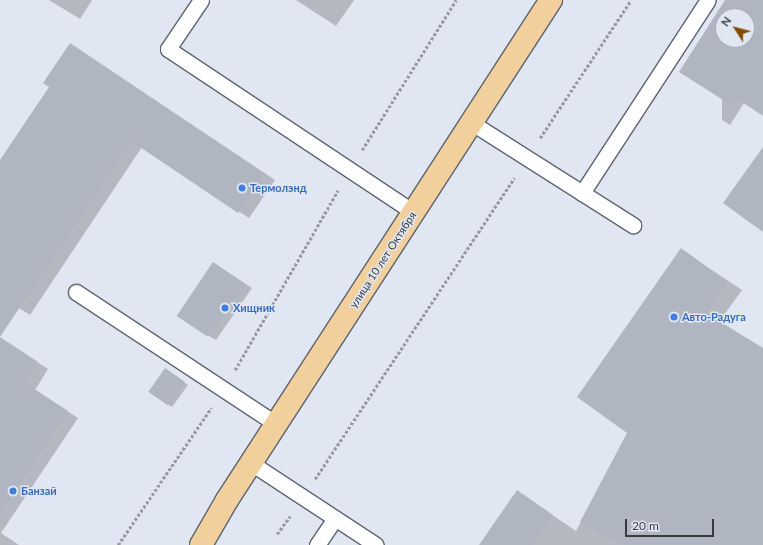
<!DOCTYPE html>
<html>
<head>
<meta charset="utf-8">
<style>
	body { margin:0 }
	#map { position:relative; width:763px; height:545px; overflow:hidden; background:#e0e7f2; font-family:Lato,sans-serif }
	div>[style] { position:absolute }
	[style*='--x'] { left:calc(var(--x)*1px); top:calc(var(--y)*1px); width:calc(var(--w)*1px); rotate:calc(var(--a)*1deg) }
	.shadow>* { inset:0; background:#0003 }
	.building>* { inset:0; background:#b0b6c1; transform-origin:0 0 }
	.path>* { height:2.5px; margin-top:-1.25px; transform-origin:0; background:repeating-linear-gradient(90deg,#969ba2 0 3px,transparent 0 5px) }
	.roads { filter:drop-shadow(1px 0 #5e646d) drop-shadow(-1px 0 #5e646d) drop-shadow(0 1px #5e646d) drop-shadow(0 -1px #5e646d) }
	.lane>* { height:15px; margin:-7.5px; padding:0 7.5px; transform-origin:7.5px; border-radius:7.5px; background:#fff }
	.primary>* { height:22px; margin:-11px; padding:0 11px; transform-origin:11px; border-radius:11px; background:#f1d09d }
	.dots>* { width:11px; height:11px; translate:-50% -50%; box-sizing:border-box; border:2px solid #e0e7f2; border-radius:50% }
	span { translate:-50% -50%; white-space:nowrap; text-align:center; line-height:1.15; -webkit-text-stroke:3px #e0e7f2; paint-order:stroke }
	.shop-label { font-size:11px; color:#366cbe; font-weight:700 }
	.left { translate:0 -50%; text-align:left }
	.street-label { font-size:11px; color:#393b3f }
	.north { position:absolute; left:715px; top:8px; width:40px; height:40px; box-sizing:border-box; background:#e0e7f2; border:1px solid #9da2aa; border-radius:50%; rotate:306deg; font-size:11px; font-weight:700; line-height:16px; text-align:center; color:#393b3f }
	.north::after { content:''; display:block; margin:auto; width:14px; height:18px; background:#844a00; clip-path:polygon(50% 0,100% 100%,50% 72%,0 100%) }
	.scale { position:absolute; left:625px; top:519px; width:89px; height:18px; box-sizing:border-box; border:2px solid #393b3f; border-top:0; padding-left:5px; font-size:12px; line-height:14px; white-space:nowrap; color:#393b3f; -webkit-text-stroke:3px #e0e7f2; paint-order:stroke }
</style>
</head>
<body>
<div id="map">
	<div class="shadow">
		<div style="clip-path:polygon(49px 0,92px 0,80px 19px)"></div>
		<div style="clip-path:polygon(296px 0,354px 0,336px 26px)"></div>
		<div style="clip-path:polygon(evenodd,726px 0,763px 0,763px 73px,730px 125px,722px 120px,722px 98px,681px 72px,726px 0,723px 16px,747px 16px,747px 40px,723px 40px,723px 16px)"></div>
		<div style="clip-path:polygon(81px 51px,275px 180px,249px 218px,142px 147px,30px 315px,0 296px,0 162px)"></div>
		<div style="clip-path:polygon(681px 250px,742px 290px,719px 322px,763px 349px,763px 545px,480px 545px,518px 492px,576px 531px,629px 432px)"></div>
		<div style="clip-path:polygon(213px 263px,252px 288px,216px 340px,207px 335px)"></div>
		<div style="clip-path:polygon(0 338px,48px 369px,35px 390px,78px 418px,1px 533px,19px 545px,0 545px)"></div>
		<div style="clip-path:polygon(170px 372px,188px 385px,172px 407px,150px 392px)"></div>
	</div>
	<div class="building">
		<div style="clip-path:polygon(evenodd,725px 0,763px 0,763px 116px,736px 98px,731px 105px,679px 72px,725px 0,723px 16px,747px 16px,747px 40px,723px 40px,723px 16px)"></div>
		<div style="clip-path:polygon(70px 43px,264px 173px,238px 213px,131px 141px,0 337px,38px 362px,25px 383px,68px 411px,0 513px,0 160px,49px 87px,43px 83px)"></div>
		<div style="clip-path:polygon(763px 147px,763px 232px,723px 203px)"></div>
		<div style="clip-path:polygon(681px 248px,728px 282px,706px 313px,763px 348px,763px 545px,624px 545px,580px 522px,627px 433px,577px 397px)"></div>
		<div style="left:213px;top:262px;width:37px;height:65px;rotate:34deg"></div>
		<div style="left:165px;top:368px;width:24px;height:29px;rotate:35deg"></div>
		<div style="clip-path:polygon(517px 490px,553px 515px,531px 545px,479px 545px)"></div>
	</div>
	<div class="path">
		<div style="--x:540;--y:138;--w:165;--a:-56.6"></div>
		<div style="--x:362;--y:150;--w:177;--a:-57.9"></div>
		<div style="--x:235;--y:370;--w:207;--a:-60.2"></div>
		<div style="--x:315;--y:479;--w:361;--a:-56.5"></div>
		<div style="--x:277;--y:534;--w:22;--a:-54"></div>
		<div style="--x:118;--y:545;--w:166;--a:-55.8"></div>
	</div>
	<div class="roads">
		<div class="lane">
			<div style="--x:201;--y:0;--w:59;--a:124"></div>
			<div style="--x:168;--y:49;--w:294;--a:33.6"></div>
			<div style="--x:472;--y:123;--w:191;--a:32.4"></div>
			<div style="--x:582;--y:193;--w:230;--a:-56.9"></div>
			<div style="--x:76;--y:292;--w:240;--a:33.4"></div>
			<div style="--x:251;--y:463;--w:149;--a:33.3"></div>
			<div style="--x:317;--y:545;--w:32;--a:-56"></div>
		</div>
		<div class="primary">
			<div style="--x:201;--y:545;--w:52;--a:-60"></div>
			<div style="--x:227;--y:500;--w:596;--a:-57.06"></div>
		</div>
	</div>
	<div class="dots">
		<div style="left:242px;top:188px;background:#3f7fe0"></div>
		<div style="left:225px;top:308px;background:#3f7fe0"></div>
		<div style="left:674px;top:317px;background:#3f7fe0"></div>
		<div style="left:13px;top:491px;background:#3f7fe0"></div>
	</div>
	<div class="shop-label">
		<span class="left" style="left:250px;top:188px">Термолэнд</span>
		<span class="left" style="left:233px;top:308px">Хищник</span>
		<span class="left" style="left:682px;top:317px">Авто-Радуга</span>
		<span class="left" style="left:21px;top:491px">Банзай</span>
	</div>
	<div class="street-label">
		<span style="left:383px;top:260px;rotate:-57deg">улица 10 лет Октября</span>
	</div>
	<div class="north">N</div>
	<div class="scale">20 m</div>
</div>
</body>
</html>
